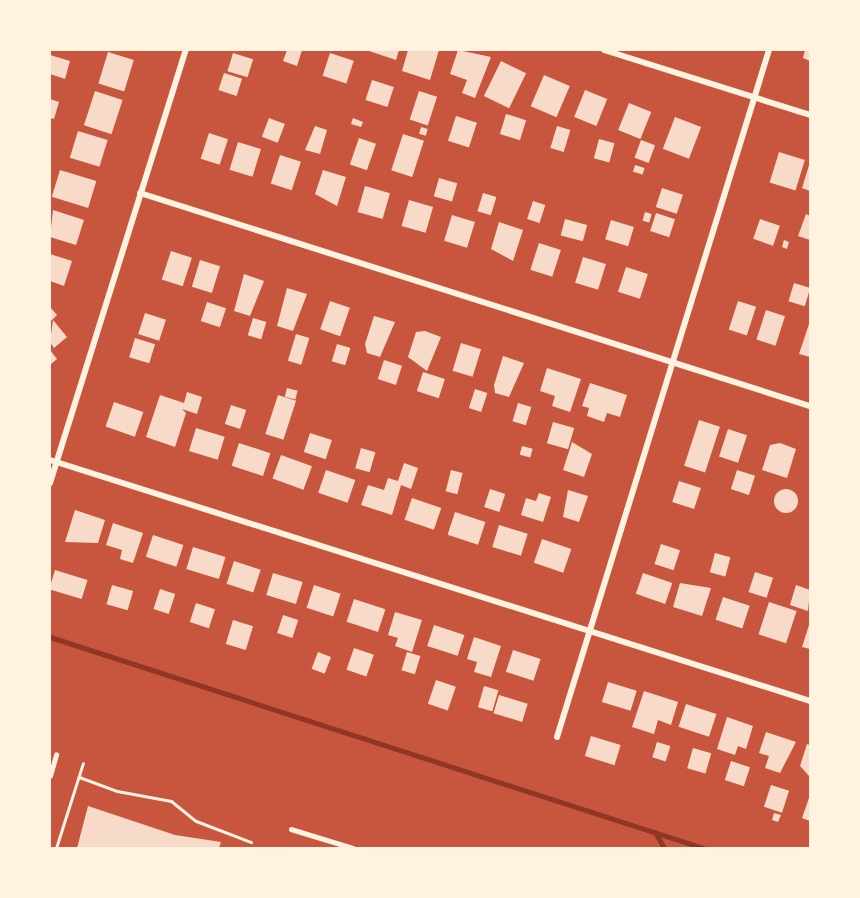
<!DOCTYPE html>
<html>
<head>
<meta charset="utf-8">
<style>
	body { margin:0 }
	#map { position:relative; width:860px; height:898px; overflow:hidden; background:#c8553d; font-family:"Varela Round",sans-serif }
	div>[style] { position:absolute }
	[style*='--x'] { left:calc(var(--x)*1px); top:calc(var(--y)*1px); width:calc(var(--w)*1px); rotate:calc(var(--a)*1deg) }
	.stream>* { height:5px; margin:-2.5px; padding:0 2.5px; transform-origin:2.5px; border-radius:2.5px; background:#8f3625 }
	.building>* { inset:0; background:#f7dbc8; transform-origin:0 0 }
	.round { border-radius:50% }
	.path>* { height:3px; margin:-1.5px; padding:0 1.5px; transform-origin:1.5px; border-radius:1.5px; background:#fff3e0 }
	.service>* { height:4.5px; margin:-2.25px; padding:0 2.25px; transform-origin:2.25px; border-radius:2.25px; background:#fff3e0 }
	.minor>* { height:6px; margin:-3px; padding:0 3px; transform-origin:3px; border-radius:3px; background:#fff3e0 }
	span { translate:-50% -50%; white-space:nowrap; text-align:center; line-height:1.15; -webkit-text-stroke:4.5px #fff3e0; paint-order:stroke }
	.frame { position:absolute; inset:0; border:51px solid #fff3e0; pointer-events:none }
</style>
</head>
<body>
<div id="map">
	<div class="stream">
		<div style="--x:50;--y:637;--w:686;--a:17.91"></div>
		<div style="--x:656;--y:834;--w:16;--a:60"></div>
	</div>
	<div class="building">
		<div style="clip-path:polygon(287px 50px,302px 50px,297px 66px,283px 61px)"></div>
		<div style="clip-path:polygon(366px 50px,399px 50px,396px 60px)"></div>
		<div style="clip-path:polygon(408px 50px,439px 50px,430px 80px,402px 71px)"></div>
		<div style="clip-path:polygon(458px 50px,491px 57px,475px 98px,462px 93px,467px 80px,450px 74px)"></div>
		<div style="clip-path:polygon(805px 50px,810px 50px,810px 61px,803px 58px)"></div>
		<div style="left:108px;top:52px;width:27px;height:33px;rotate:17deg"></div>
		<div style="left:233px;top:53px;width:21px;height:19px;rotate:17deg"></div>
		<div style="left:330px;top:53px;width:25px;height:24px;rotate:18deg"></div>
		<div style="clip-path:polygon(50px 55px,70px 61px,65px 79px,50px 74px)"></div>
		<div style="left:501px;top:61px;width:28px;height:39px;rotate:26deg"></div>
		<div style="left:224px;top:73px;width:19px;height:18px;rotate:18deg"></div>
		<div style="left:544px;top:75px;width:28px;height:34px;rotate:23deg"></div>
		<div style="left:372px;top:80px;width:23px;height:21px;rotate:18deg"></div>
		<div style="left:585px;top:90px;width:24px;height:29px;rotate:22deg"></div>
		<div style="left:95px;top:91px;width:29px;height:36px;rotate:18deg"></div>
		<div style="left:419px;top:91px;width:19px;height:30px;rotate:18deg"></div>
		<div style="clip-path:polygon(50px 99px,59px 102px,54px 119px,50px 118px)"></div>
		<div style="left:629px;top:103px;width:24px;height:29px;rotate:22deg"></div>
		<div style="left:506px;top:114px;width:21px;height:21px;rotate:17deg"></div>
		<div style="left:456px;top:116px;width:22px;height:26px;rotate:18deg"></div>
		<div style="left:675px;top:117px;width:28px;height:34px;rotate:21deg"></div>
		<div style="left:269px;top:118px;width:17px;height:20px;rotate:21deg"></div>
		<div style="clip-path:polygon(353px 118px,363px 122px,361px 127px,351px 124px)"></div>
		<div style="clip-path:polygon(315px 126px,327px 130px,320px 154px,305px 150px)"></div>
		<div style="left:557px;top:126px;width:14px;height:23px;rotate:17deg"></div>
		<div style="left:421px;top:127px;width:7px;height:7px;rotate:16deg"></div>
		<div style="left:78px;top:131px;width:31px;height:28px;rotate:17deg"></div>
		<div style="left:209px;top:133px;width:20px;height:27px;rotate:18deg"></div>
		<div style="left:403px;top:134px;width:22px;height:38px;rotate:18deg"></div>
		<div style="left:359px;top:138px;width:18px;height:28px;rotate:19deg"></div>
		<div style="left:599px;top:139px;width:16px;height:20px;rotate:15deg"></div>
		<div style="left:641px;top:140px;width:15px;height:19px;rotate:20deg"></div>
		<div style="left:238px;top:142px;width:24px;height:29px;rotate:17deg"></div>
		<div style="left:779px;top:152px;width:27px;height:32px;rotate:17deg"></div>
		<div style="left:280px;top:155px;width:22px;height:30px;rotate:18deg"></div>
		<div style="clip-path:polygon(810px 162px,810px 191px,802px 188px)"></div>
		<div style="left:635px;top:165px;width:10px;height:7px;rotate:17deg"></div>
		<div style="left:60px;top:170px;width:38px;height:28px;rotate:17deg"></div>
		<div style="clip-path:polygon(323px 170px,346px 177px,337px 206px,315px 194px)"></div>
		<div style="left:439px;top:178px;width:19px;height:19px;rotate:16deg"></div>
		<div style="left:365px;top:186px;width:26px;height:27px;rotate:16deg"></div>
		<div style="left:662px;top:188px;width:22px;height:20px;rotate:18deg"></div>
		<div style="left:483px;top:193px;width:14px;height:19px;rotate:17deg"></div>
		<div style="left:409px;top:200px;width:25px;height:27px;rotate:16deg"></div>
		<div style="left:533px;top:201px;width:13px;height:19px;rotate:18deg"></div>
		<div style="clip-path:polygon(53px 210px,84px 220px,76px 245px,50px 237px)"></div>
		<div style="left:645px;top:212px;width:7px;height:9px;rotate:16deg"></div>
		<div style="left:656px;top:213px;width:20px;height:19px;rotate:18deg"></div>
		<div style="clip-path:polygon(806px 214px,810px 216px,810px 240px,798px 236px)"></div>
		<div style="left:452px;top:215px;width:24px;height:27px;rotate:17deg"></div>
		<div style="left:565px;top:219px;width:23px;height:17px;rotate:15deg"></div>
		<div style="left:760px;top:219px;width:21px;height:21px;rotate:19deg"></div>
		<div style="left:611px;top:220px;width:24px;height:20px;rotate:17deg"></div>
		<div style="clip-path:polygon(499px 222px,523px 230px,513px 261px,491px 249px)"></div>
		<div style="clip-path:polygon(784px 240px,789px 242px,787px 249px,782px 247px)"></div>
		<div style="left:539px;top:243px;width:23px;height:28px;rotate:18deg"></div>
		<div style="left:171px;top:251px;width:22px;height:30px;rotate:18deg"></div>
		<div style="clip-path:polygon(50px 254px,72px 261px,64px 286px,50px 281px)"></div>
		<div style="left:583px;top:257px;width:24px;height:27px;rotate:17deg"></div>
		<div style="left:200px;top:260px;width:21px;height:28px;rotate:17deg"></div>
		<div style="left:626px;top:267px;width:23px;height:26px;rotate:18deg"></div>
		<div style="clip-path:polygon(244px 274px,264px 281px,250px 316px,234px 311px)"></div>
		<div style="left:794px;top:283px;width:17px;height:19px;rotate:17deg"></div>
		<div style="clip-path:polygon(287px 288px,307px 294px,293px 331px,277px 326px)"></div>
		<div style="left:330px;top:301px;width:21px;height:30px;rotate:19deg"></div>
		<div style="left:738px;top:301px;width:19px;height:30px;rotate:18deg"></div>
		<div style="left:207px;top:302px;width:20px;height:20px;rotate:18deg"></div>
		<div style="clip-path:polygon(50px 307px,57px 315px,50px 322px)"></div>
		<div style="left:766px;top:310px;width:20px;height:31px;rotate:18deg"></div>
		<div style="left:145px;top:313px;width:22px;height:22px;rotate:18deg"></div>
		<div style="clip-path:polygon(374px 316px,395px 322px,380px 357px,367px 353px,365px 344px)"></div>
		<div style="left:253px;top:318px;width:14px;height:18px;rotate:17deg"></div>
		<div style="clip-path:polygon(53px 320px,67px 337px,54px 348px,50px 342px)"></div>
		<div style="clip-path:polygon(809px 324px,810px 324px,810px 357px,799px 354px)"></div>
		<div style="clip-path:polygon(425px 331px,441px 337px,427px 371px,408px 357px,416px 332px)"></div>
		<div style="left:296px;top:334px;width:14px;height:28px;rotate:17deg"></div>
		<div style="left:135px;top:338px;width:21px;height:20px;rotate:17deg"></div>
		<div style="left:461px;top:343px;width:21px;height:29px;rotate:17deg"></div>
		<div style="left:337px;top:344px;width:14px;height:18px;rotate:17deg"></div>
		<div style="clip-path:polygon(50px 350px,57px 359px,50px 365px)"></div>
		<div style="clip-path:polygon(503px 356px,524px 363px,509px 397px,495px 393px,494px 385px)"></div>
		<div style="left:384px;top:360px;width:19px;height:20px;rotate:18deg"></div>
		<div style="clip-path:polygon(547px 368px,581px 379px,570px 412px,552px 406px,555px 396px,540px 391px)"></div>
		<div style="left:423px;top:372px;width:23px;height:20px;rotate:18deg"></div>
		<div style="clip-path:polygon(590px 383px,627px 395px,620px 417px,607px 413px,604px 422px,587px 416px,589px 408px,582px 406px)"></div>
		<div style="left:287px;top:388px;width:11px;height:9px;rotate:15deg"></div>
		<div style="left:475px;top:389px;width:13px;height:20px;rotate:18deg"></div>
		<div style="clip-path:polygon(187px 392px,202px 397px,197px 414px,182px 409px,186px 413px,175px 447px,146px 437px,160px 395px,184px 403px)"></div>
		<div style="left:278px;top:395px;width:19px;height:41px;rotate:18deg"></div>
		<div style="left:114px;top:402px;width:31px;height:26px;rotate:19deg"></div>
		<div style="left:518px;top:403px;width:14px;height:19px;rotate:17deg"></div>
		<div style="left:231px;top:405px;width:16px;height:20px;rotate:18deg"></div>
		<div style="left:699px;top:420px;width:22px;height:48px;rotate:18deg"></div>
		<div style="left:553px;top:422px;width:22px;height:22px;rotate:16deg"></div>
		<div style="left:196px;top:428px;width:30px;height:24px;rotate:17deg"></div>
		<div style="left:728px;top:429px;width:20px;height:29px;rotate:18deg"></div>
		<div style="left:310px;top:433px;width:23px;height:20px;rotate:18deg"></div>
		<div style="clip-path:polygon(572px 442px,592px 454px,584px 477px,563px 470px)"></div>
		<div style="left:239px;top:443px;width:33px;height:24px;rotate:18deg"></div>
		<div style="clip-path:polygon(780px 443px,796px 449px,787px 478px,762px 470px,770px 445px)"></div>
		<div style="left:522px;top:446px;width:11px;height:9px;rotate:15deg"></div>
		<div style="left:361px;top:448px;width:15px;height:21px;rotate:16deg"></div>
		<div style="left:281px;top:455px;width:33px;height:25px;rotate:20deg"></div>
		<div style="clip-path:polygon(404px 463px,418px 468px,411px 489px,401px 485px,392px 515px,361px 505px,368px 485px,384px 490px,388px 478px,398px 481px)"></div>
		<div style="left:326px;top:470px;width:31px;height:24px;rotate:19deg"></div>
		<div style="left:451px;top:470px;width:12px;height:22px;rotate:14deg"></div>
		<div style="left:737px;top:470px;width:19px;height:20px;rotate:18deg"></div>
		<div style="left:679px;top:481px;width:23px;height:22px;rotate:18deg"></div>
		<div class="round" style="left:774px;top:489px;width:24px;height:24px"></div>
		<div style="left:490px;top:489px;width:16px;height:19px;rotate:18deg"></div>
		<div style="clip-path:polygon(568px 490px,588px 496px,579px 522px,563px 517px)"></div>
		<div style="clip-path:polygon(539px 493px,551px 497px,543px 522px,521px 515px,526px 498px,536px 501px)"></div>
		<div style="left:412px;top:498px;width:31px;height:23px;rotate:19deg"></div>
		<div style="clip-path:polygon(75px 510px,105px 520px,98px 543px,65px 542px)"></div>
		<div style="left:455px;top:512px;width:32px;height:24px;rotate:18deg"></div>
		<div style="clip-path:polygon(113px 523px,143px 533px,133px 563px,120px 559px,122px 550px,106px 545px)"></div>
		<div style="left:499px;top:525px;width:30px;height:23px;rotate:17deg"></div>
		<div style="left:153px;top:535px;width:32px;height:23px;rotate:18deg"></div>
		<div style="left:542px;top:539px;width:31px;height:25px;rotate:19deg"></div>
		<div style="left:661px;top:544px;width:20px;height:21px;rotate:18deg"></div>
		<div style="left:193px;top:547px;width:34px;height:23px;rotate:17deg"></div>
		<div style="left:715px;top:553px;width:16px;height:20px;rotate:15deg"></div>
		<div style="left:234px;top:561px;width:28px;height:24px;rotate:18deg"></div>
		<div style="left:55px;top:570px;width:34px;height:20px;rotate:17deg"></div>
		<div style="left:755px;top:572px;width:19px;height:21px;rotate:18deg"></div>
		<div style="left:273px;top:573px;width:31px;height:23px;rotate:17deg"></div>
		<div style="left:643px;top:573px;width:31px;height:22px;rotate:19deg"></div>
		<div style="clip-path:polygon(680px 583px,711px 588px,702px 616px,673px 607px)"></div>
		<div style="left:112px;top:585px;width:22px;height:20px;rotate:16deg"></div>
		<div style="left:314px;top:585px;width:28px;height:24px;rotate:18deg"></div>
		<div style="clip-path:polygon(796px 585px,810px 590px,808px 611px,790px 605px)"></div>
		<div style="left:160px;top:589px;width:16px;height:21px;rotate:18deg"></div>
		<div style="left:723px;top:597px;width:28px;height:24px;rotate:18deg"></div>
		<div style="left:354px;top:599px;width:33px;height:24px;rotate:18deg"></div>
		<div style="left:769px;top:602px;width:29px;height:34px;rotate:18deg"></div>
		<div style="left:196px;top:603px;width:20px;height:20px;rotate:18deg"></div>
		<div style="clip-path:polygon(395px 612px,422px 620px,412px 652px,395px 646px,398px 638px,388px 635px)"></div>
		<div style="left:283px;top:615px;width:16px;height:19px;rotate:18deg"></div>
		<div style="left:233px;top:620px;width:21px;height:25px;rotate:17deg"></div>
		<div style="clip-path:polygon(810px 622px,810px 649px,802px 647px)"></div>
		<div style="left:434px;top:625px;width:32px;height:22px;rotate:18deg"></div>
		<div style="clip-path:polygon(474px 637px,501px 646px,491px 677px,474px 672px,477px 662px,467px 659px)"></div>
		<div style="left:354px;top:648px;width:21px;height:23px;rotate:19deg"></div>
		<div style="left:513px;top:650px;width:29px;height:23px;rotate:18deg"></div>
		<div style="left:318px;top:652px;width:14px;height:18px;rotate:21deg"></div>
		<div style="left:407px;top:652px;width:14px;height:19px;rotate:17deg"></div>
		<div style="left:436px;top:680px;width:21px;height:25px;rotate:19deg"></div>
		<div style="left:608px;top:682px;width:30px;height:21px;rotate:17deg"></div>
		<div style="left:484px;top:686px;width:15px;height:22px;rotate:16deg"></div>
		<div style="clip-path:polygon(644px 691px,678px 702px,671px 725px,658px 720px,654px 734px,632px 727px)"></div>
		<div style="left:499px;top:695px;width:30px;height:19px;rotate:17deg"></div>
		<div style="left:686px;top:704px;width:32px;height:24px;rotate:18deg"></div>
		<div style="clip-path:polygon(727px 717px,753px 726px,746px 749px,738px 746px,735px 755px,717px 749px)"></div>
		<div style="clip-path:polygon(766px 732px,796px 742px,780px 773px,765px 768px,769px 756px,759px 753px)"></div>
		<div style="left:591px;top:736px;width:31px;height:21px;rotate:17deg"></div>
		<div style="left:657px;top:742px;width:14px;height:16px;rotate:17deg"></div>
		<div style="clip-path:polygon(807px 744px,810px 745px,810px 777px,800px 766px)"></div>
		<div style="left:693px;top:748px;width:19px;height:21px;rotate:16deg"></div>
		<div style="left:731px;top:761px;width:20px;height:20px;rotate:18deg"></div>
		<div style="left:771px;top:785px;width:19px;height:23px;rotate:18deg"></div>
		<div style="clip-path:polygon(810px 795px,810px 821px,802px 818px)"></div>
		<div style="clip-path:polygon(88px 806px,175px 835px,221px 842px,219px 848px,77px 848px)"></div>
		<div style="clip-path:polygon(774px 813px,781px 815px,778px 822px,772px 820px)"></div>
	</div>
	<div class="path">
		<div style="--x:79;--y:777;--w:40;--a:20.2"></div>
		<div style="--x:117;--y:791;--w:55;--a:10.5"></div>
		<div style="--x:171;--y:801;--w:32;--a:39"></div>
		<div style="--x:196;--y:821;--w:59;--a:20.9"></div>
		<div style="--x:56;--y:848;--w:89;--a:-72.4"></div>
	</div>
	<div class="service">
		<div style="--x:50;--y:776;--w:22;--a:-74"></div>
		<div style="--x:291;--y:829;--w:65;--a:17"></div>
	</div>
	<div class="minor">
		<div style="--x:604;--y:50;--w:216;--a:17.5"></div>
		<div style="--x:140;--y:193;--w:703;--a:17.64"></div>
		<div style="--x:50;--y:460;--w:797;--a:17.59"></div>
		<div style="--x:50;--y:483;--w:454;--a:-72.6"></div>
		<div style="--x:557;--y:737;--w:719;--a:-72.85"></div>
	</div>
	<div class="frame"></div>
</div>
</body>
</html>
